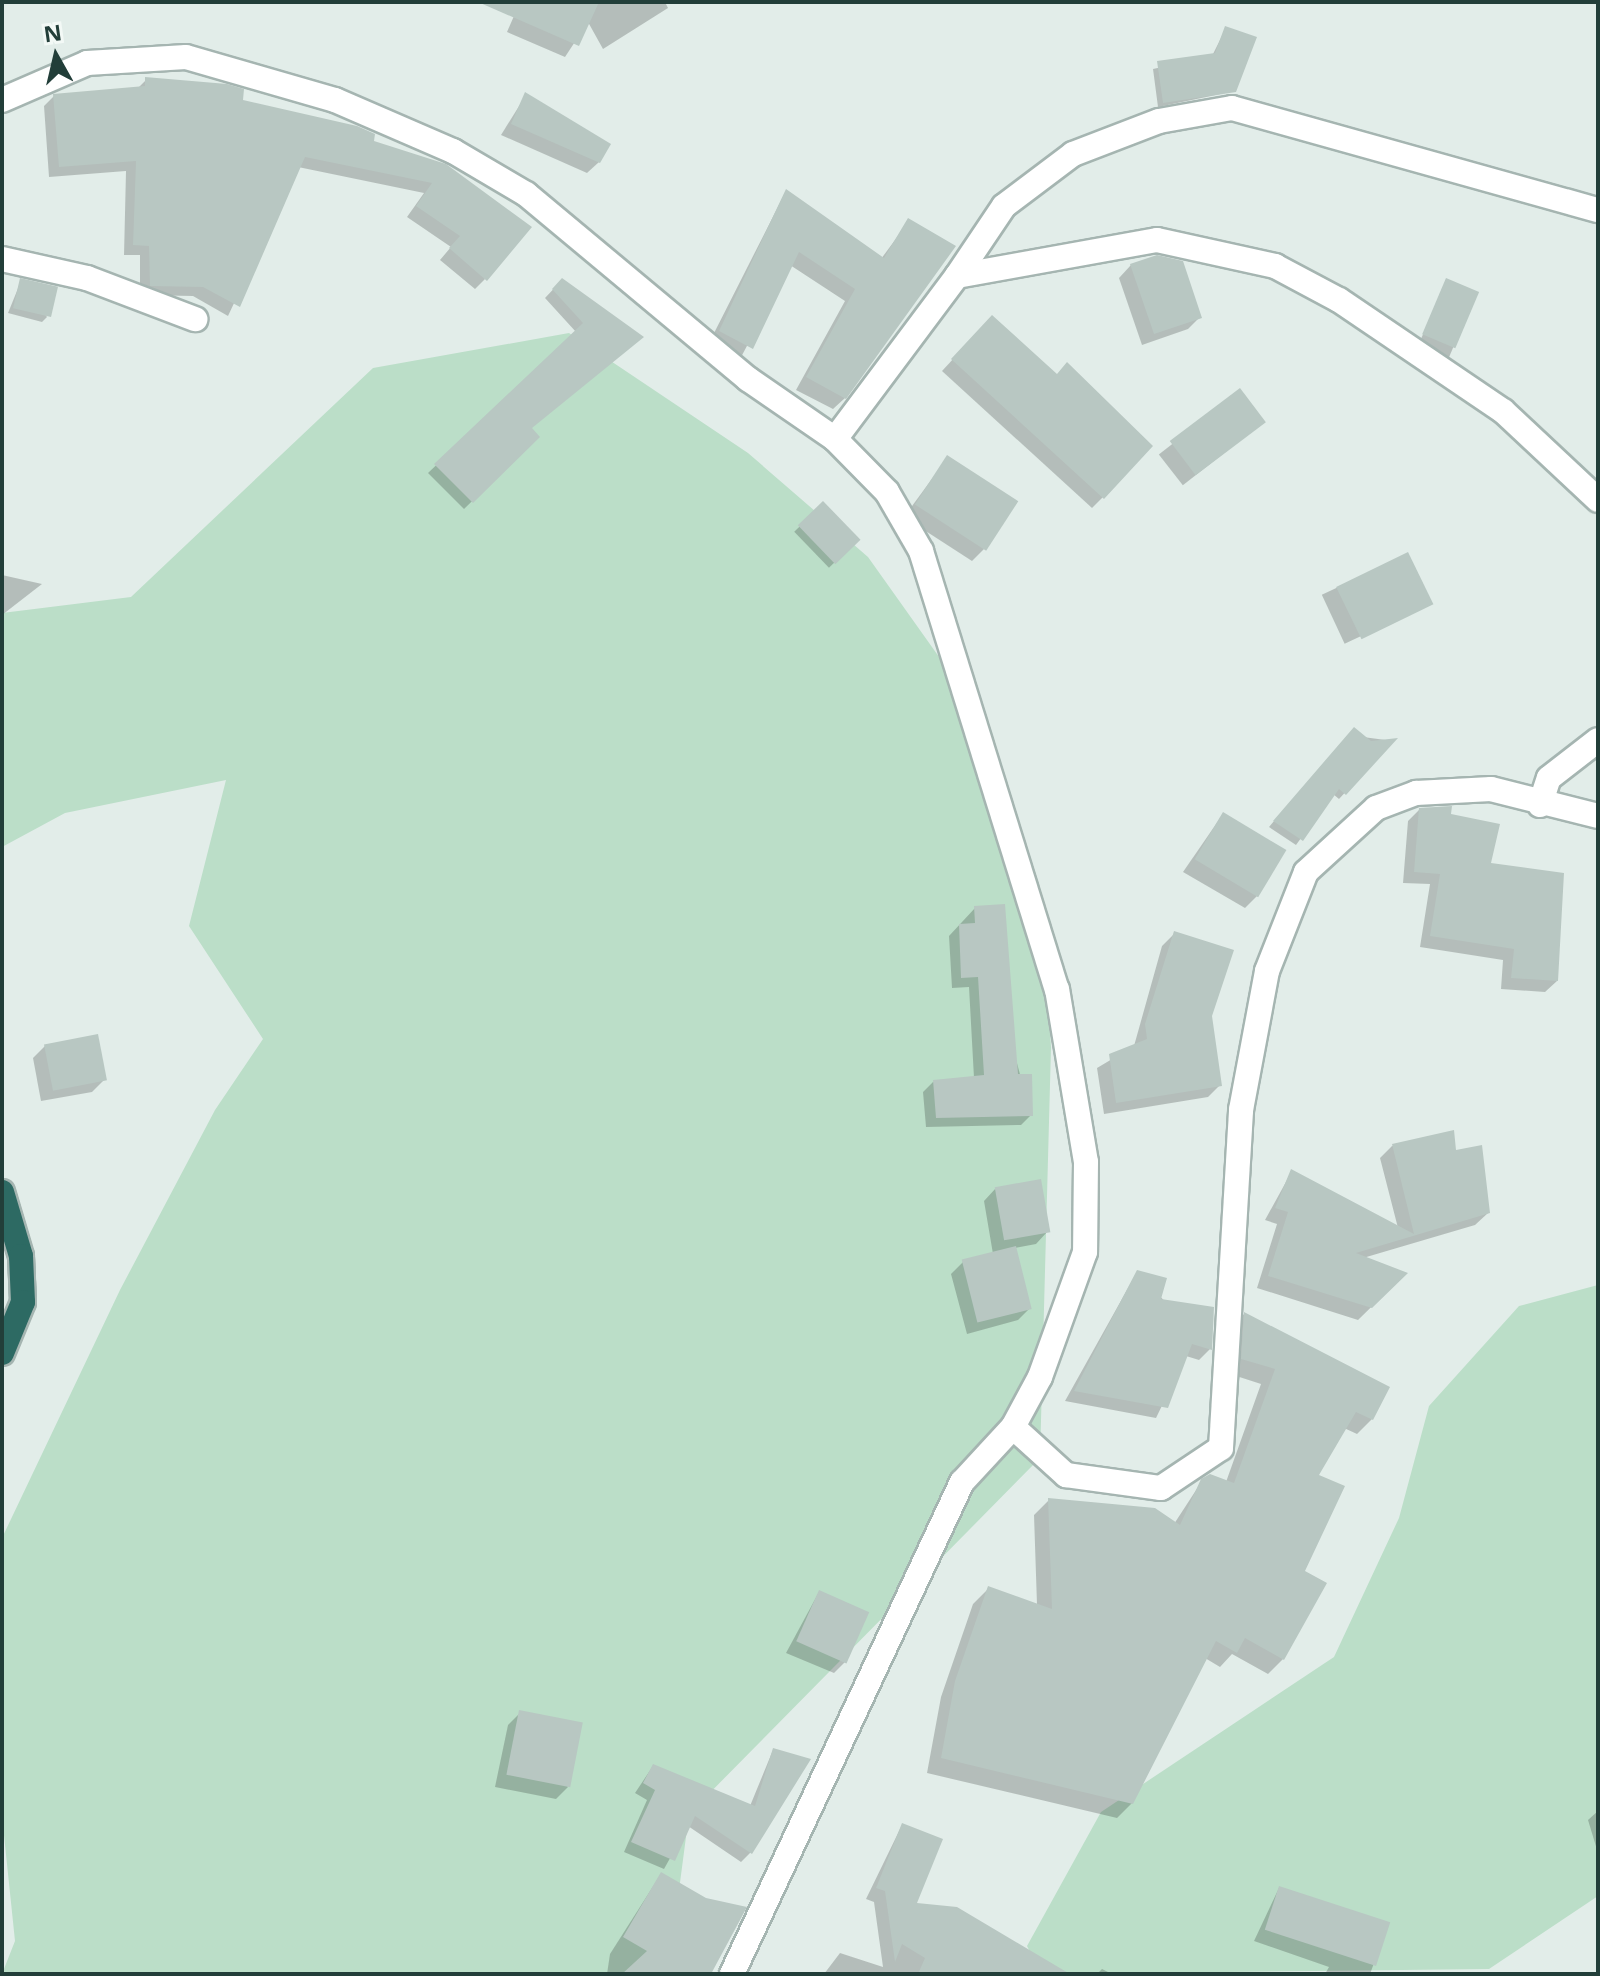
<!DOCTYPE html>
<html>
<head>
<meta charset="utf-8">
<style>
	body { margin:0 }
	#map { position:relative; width:1600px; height:1976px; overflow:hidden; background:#e2ede9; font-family:"Noto Sans",sans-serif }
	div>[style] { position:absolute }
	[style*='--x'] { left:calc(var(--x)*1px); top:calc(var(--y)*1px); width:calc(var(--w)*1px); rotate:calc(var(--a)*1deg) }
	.green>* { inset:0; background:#bbdec8 }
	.shadow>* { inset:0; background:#0003; transform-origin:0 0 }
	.building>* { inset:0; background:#b8c7c2; transform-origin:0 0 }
	.roads { filter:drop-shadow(2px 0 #a5b5b1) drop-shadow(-2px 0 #a5b5b1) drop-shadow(0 2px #a5b5b1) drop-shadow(0 -2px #a5b5b1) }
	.lane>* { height:24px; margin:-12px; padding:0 12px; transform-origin:12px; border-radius:12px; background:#fff }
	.street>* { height:24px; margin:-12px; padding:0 12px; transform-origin:12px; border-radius:12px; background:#fff }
	.highway>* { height:24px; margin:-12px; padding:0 12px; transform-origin:12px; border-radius:12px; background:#2d6a63 }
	span { translate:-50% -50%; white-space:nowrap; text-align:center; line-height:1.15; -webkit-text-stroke:6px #f3f9f6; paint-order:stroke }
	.frame { position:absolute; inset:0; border:4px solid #223e39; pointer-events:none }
	.north { position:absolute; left:16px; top:16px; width:80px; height:80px; -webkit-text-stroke:6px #f3f9f6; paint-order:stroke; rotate:352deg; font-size:22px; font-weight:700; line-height:32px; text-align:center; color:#223e39 }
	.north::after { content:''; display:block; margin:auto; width:28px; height:36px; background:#223e39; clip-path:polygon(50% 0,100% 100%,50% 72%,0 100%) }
</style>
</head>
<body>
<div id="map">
	<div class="green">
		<div style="clip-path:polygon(569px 333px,748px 453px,868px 557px,986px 723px,1040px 887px,1051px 1047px,1040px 1458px,689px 1814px,668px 1974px,2px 1974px,15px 1941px,2px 1816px,2px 1538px,120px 1290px,215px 1110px,263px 1039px,189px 926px,226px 780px,65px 813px,2px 847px,2px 613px,131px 597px,373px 368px)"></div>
		<div style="clip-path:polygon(1598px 1285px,1598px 1896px,1489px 1969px,1041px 1974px,1027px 1946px,1101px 1812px,1334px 1657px,1399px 1518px,1429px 1406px,1519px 1306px)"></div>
	</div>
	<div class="shadow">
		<div style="clip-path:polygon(520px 2px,665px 2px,668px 8px,603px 49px,588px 22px,565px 57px,507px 32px)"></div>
		<div style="clip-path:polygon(1226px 28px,1235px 91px,1158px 107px,1153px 69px,1212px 56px)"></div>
		<div style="clip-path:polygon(146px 80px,445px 166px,485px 279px,475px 289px,440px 260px,451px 247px,407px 217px,424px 193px,298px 167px,228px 316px,193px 296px,140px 295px,140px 255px,124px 255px,126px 171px,49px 177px,44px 106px,54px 96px,137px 89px)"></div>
		<div style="clip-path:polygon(526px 95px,599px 162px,587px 173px,501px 135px)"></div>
		<div style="clip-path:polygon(786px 191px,881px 259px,909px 221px,845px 398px,833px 409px,796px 390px,845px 301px,790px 265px,740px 359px,709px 343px)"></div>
		<div style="clip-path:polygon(1131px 265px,1200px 317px,1188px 329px,1142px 345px,1119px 278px)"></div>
		<div style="clip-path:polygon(562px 280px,641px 337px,530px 428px,538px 437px,464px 509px,428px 473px,576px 332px,545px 298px)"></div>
		<div style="left:1446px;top:280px;width:33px;height:76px;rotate:23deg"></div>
		<div style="clip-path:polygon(21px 281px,47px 317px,42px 322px,8px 313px)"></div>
		<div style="clip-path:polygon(992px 317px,1103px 497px,1092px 508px,942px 371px)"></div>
		<div style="left:1240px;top:391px;width:39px;height:103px;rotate:52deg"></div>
		<div style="clip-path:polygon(948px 457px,984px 549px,972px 561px,904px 517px)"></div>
		<div style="left:823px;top:504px;width:50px;height:40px;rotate:46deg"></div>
		<div style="left:1407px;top:555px;width:54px;height:94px;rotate:65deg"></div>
		<div style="clip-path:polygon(2px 575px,42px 584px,2px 615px)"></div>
		<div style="clip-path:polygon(1348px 735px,1393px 741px,1339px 799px,1333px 794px,1296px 845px,1269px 827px)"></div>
		<div style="clip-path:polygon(1419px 810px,1449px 816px,1489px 865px,1557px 981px,1545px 992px,1501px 989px,1503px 960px,1420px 947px,1430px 884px,1403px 883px,1408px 821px)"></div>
		<div style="clip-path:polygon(1223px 814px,1257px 896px,1245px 908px,1183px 872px)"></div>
		<div style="clip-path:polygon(975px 908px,1031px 1115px,1021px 1125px,926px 1127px,923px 1092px,933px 1082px,974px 1078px,969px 987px,952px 988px,949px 936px)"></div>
		<div style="clip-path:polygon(1175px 933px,1210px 1016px,1220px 1085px,1208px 1097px,1104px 1114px,1097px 1068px,1134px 1046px,1162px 946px)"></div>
		<div style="clip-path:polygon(45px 1046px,104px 1080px,92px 1092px,41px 1101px,33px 1058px)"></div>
		<div style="clip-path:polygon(1392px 1146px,1455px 1152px,1488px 1213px,1475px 1225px,1363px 1258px,1405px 1274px,1358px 1320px,1257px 1288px,1277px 1224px,1265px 1220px,1292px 1171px,1398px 1228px,1380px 1158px)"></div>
		<div style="clip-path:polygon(996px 1188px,1048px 1231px,1036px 1244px,1015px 1248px,1030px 1308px,1018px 1320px,967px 1334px,951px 1274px,963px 1262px,993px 1254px,984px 1201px)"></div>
		<div style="clip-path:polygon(1137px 1272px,1210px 1349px,1199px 1360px,1186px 1356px,1156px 1418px,1065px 1401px)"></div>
		<div style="clip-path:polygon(1244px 1314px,1372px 1419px,1357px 1434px,1344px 1428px,1316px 1476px,1283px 1659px,1268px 1674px,1232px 1654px,1220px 1667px,1205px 1658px,1132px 1803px,1117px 1818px,927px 1773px,941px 1697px,973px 1604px,988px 1589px,1037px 1605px,1034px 1515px,1049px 1500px,1174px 1524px,1202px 1481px,1226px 1482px,1261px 1384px,1227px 1373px,1230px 1329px)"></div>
		<div style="clip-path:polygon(819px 1592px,846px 1661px,834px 1673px,786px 1653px)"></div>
		<div style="clip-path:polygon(520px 1713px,568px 1787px,556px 1799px,495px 1787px,508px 1725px)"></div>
		<div style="clip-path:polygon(773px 1750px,750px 1853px,741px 1862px,688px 1826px,664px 1869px,624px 1852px,647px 1800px,635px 1793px,653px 1766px,750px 1806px)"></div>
		<div style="clip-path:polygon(1598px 1811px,1598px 1853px,1588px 1820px)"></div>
		<div style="clip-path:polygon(902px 1825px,915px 1905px,1037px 1974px,824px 1974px,840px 1953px,883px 1967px,874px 1902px,866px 1899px)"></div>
		<div style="clip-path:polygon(661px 1874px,707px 1974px,607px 1974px,610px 1954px)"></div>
		<div style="clip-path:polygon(1279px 1888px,1388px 1925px,1370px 1974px,1325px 1974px,1329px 1967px,1254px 1941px)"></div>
		<div style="clip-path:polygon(1102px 1969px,1112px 1974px,1097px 1974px)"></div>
	</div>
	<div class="building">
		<div style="clip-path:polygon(478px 2px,599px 2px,579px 46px)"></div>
		<div style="clip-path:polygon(1225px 26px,1257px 37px,1236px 92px,1163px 103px,1157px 61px,1215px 53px)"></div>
		<div style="clip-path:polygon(145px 77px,227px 84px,244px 89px,243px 100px,357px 126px,375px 134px,374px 141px,446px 164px,532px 227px,487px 281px,449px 248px,460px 236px,416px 206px,432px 183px,305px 157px,240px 307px,203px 287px,150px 286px,149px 246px,133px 245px,136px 161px,59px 167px,53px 94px,145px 86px)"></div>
		<div style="clip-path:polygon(525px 92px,611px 144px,600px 163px,511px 124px)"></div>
		<div style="clip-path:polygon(786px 189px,884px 258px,908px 218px,956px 246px,846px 399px,806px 377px,855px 289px,799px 252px,753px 349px,719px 331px)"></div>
		<div style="clip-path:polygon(1157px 255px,1183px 261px,1202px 318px,1154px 334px,1130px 264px)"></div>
		<div style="left:20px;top:278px;width:39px;height:31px;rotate:13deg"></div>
		<div style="clip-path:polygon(562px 278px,644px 337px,532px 428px,540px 437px,473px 503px,434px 464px,583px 323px,552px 289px)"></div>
		<div style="left:1446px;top:278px;width:36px;height:61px;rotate:23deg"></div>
		<div style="clip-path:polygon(992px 315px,1057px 374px,1067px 362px,1153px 446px,1104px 499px,951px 359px)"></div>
		<div style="left:1240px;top:388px;width:43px;height:88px;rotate:53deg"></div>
		<div style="left:947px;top:455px;width:85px;height:59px;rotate:33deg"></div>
		<div style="left:823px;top:501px;width:54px;height:35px;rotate:46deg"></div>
		<div style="left:1408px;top:552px;width:58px;height:80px;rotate:64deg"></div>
		<div style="clip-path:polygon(1354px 727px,1371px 741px,1398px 738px,1346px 795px,1339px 789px,1303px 841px,1273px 821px)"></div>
		<div style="clip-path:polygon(1452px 806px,1451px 814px,1500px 824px,1491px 863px,1564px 873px,1558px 981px,1511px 978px,1514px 949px,1430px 936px,1440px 874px,1414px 872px,1419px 808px)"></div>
		<div style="left:1223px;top:812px;width:74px;height:55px;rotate:31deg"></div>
		<div style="clip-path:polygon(1005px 904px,1018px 1074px,1032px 1074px,1033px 1116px,936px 1118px,933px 1080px,984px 1075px,978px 977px,961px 978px,959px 924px,975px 923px,974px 906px)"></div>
		<div style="clip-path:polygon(1174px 931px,1234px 950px,1212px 1016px,1222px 1086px,1116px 1103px,1109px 1054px,1147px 1039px,1145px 1024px)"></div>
		<div style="left:98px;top:1034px;width:47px;height:55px;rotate:79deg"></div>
		<div style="clip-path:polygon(1454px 1130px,1456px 1150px,1482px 1145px,1490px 1213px,1356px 1253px,1408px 1273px,1372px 1308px,1268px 1276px,1288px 1212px,1275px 1208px,1291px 1169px,1414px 1234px,1392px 1144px)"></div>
		<div style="left:1041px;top:1179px;width:54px;height:47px;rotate:80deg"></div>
		<div style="left:1016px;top:1246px;width:65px;height:56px;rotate:76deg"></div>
		<div style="clip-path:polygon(1137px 1270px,1167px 1278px,1161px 1299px,1214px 1307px,1212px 1350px,1192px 1344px,1168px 1408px,1074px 1391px)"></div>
		<div style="clip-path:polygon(1244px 1312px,1390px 1387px,1373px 1420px,1356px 1412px,1319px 1475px,1345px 1486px,1305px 1571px,1327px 1583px,1284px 1660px,1245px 1638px,1237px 1653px,1216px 1641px,1133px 1804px,941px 1758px,955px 1681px,988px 1586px,1052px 1609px,1048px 1498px,1155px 1508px,1180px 1525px,1201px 1479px,1210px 1474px,1234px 1483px,1275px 1369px,1241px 1359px)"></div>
		<div style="left:819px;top:1590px;width:55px;height:56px;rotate:24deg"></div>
		<div style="left:519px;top:1710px;width:65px;height:66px;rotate:11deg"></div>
		<div style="clip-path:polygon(773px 1748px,811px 1759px,752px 1854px,695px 1816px,675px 1861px,631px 1842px,655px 1790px,643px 1783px,653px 1764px,755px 1806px)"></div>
		<div style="clip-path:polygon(902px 1823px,943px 1839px,917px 1903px,957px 1907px,1070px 1974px,918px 1974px,925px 1958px,902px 1944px,895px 1962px,885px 1891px,876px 1888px)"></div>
		<div style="clip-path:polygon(661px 1872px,706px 1898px,747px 1907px,711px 1974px,622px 1974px,647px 1951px,623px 1937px)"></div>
		<div style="left:1279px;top:1886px;width:117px;height:46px;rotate:18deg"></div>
	</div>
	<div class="roads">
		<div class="lane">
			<div style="--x:2;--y:259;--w:87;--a:12.6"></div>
			<div style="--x:87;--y:278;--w:116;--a:20.8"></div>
			<div style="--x:957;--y:276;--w:84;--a:-56.1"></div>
			<div style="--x:1004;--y:206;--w:86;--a:-37"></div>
			<div style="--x:1073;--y:154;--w:92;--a:-21"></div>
			<div style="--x:1159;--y:121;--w:74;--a:-10.1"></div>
			<div style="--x:1232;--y:108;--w:380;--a:15.6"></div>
		</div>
		<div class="street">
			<div style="--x:2;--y:100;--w:93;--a:-23.5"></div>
			<div style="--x:87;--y:63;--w:99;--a:-3.5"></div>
			<div style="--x:186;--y:57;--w:155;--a:16.1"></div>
			<div style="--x:335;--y:100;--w:129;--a:23.4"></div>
			<div style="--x:453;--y:151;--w:85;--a:30.5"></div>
			<div style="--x:526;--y:194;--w:289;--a:39.8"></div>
			<div style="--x:748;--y:379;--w:106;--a:34.6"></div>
			<div style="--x:835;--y:439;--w:74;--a:45.5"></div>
			<div style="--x:887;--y:492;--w:68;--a:60"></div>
			<div style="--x:921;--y:551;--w:459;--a:72.8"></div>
			<div style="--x:1057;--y:989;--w:175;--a:80.5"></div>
			<div style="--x:1086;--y:1162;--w:90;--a:90.6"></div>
			<div style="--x:1085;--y:1252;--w:133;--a:109.8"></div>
			<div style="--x:1040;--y:1377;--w:57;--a:118.4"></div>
			<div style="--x:1013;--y:1427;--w:75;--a:132.8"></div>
			<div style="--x:962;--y:1482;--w:543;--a:115.06"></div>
			<div style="--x:835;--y:439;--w:204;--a:-53.2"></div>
			<div style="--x:957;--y:276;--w:203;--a:-10.2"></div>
			<div style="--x:1157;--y:240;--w:121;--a:12.4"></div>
			<div style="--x:1275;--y:266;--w:72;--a:28"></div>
			<div style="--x:1339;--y:300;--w:198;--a:34.1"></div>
			<div style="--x:1503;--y:411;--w:130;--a:43.1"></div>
			<div style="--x:1540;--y:805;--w:28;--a:-72"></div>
			<div style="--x:1549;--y:778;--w:62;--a:-37.8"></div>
			<div style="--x:1013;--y:1427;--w:72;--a:42.2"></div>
			<div style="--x:1066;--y:1475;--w:96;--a:7.8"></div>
			<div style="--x:1161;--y:1488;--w:72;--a:-33.7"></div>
			<div style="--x:1221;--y:1448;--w:339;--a:-86.6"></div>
			<div style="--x:1241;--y:1110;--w:141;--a:-79.4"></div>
			<div style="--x:1267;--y:971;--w:106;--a:-68.5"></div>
			<div style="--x:1306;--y:872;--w:95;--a:-42.4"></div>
			<div style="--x:1376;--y:808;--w:43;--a:-20.6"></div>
			<div style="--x:1416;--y:793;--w:75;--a:-3.1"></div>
			<div style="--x:1491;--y:789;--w:110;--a:14.2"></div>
		</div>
		<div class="highway">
			<div style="--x:2;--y:1192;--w:67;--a:73.5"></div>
			<div style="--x:21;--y:1256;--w:46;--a:87.5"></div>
			<div style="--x:23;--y:1302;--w:55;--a:112.4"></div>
		</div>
	</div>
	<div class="frame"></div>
	<div class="north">N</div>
</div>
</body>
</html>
